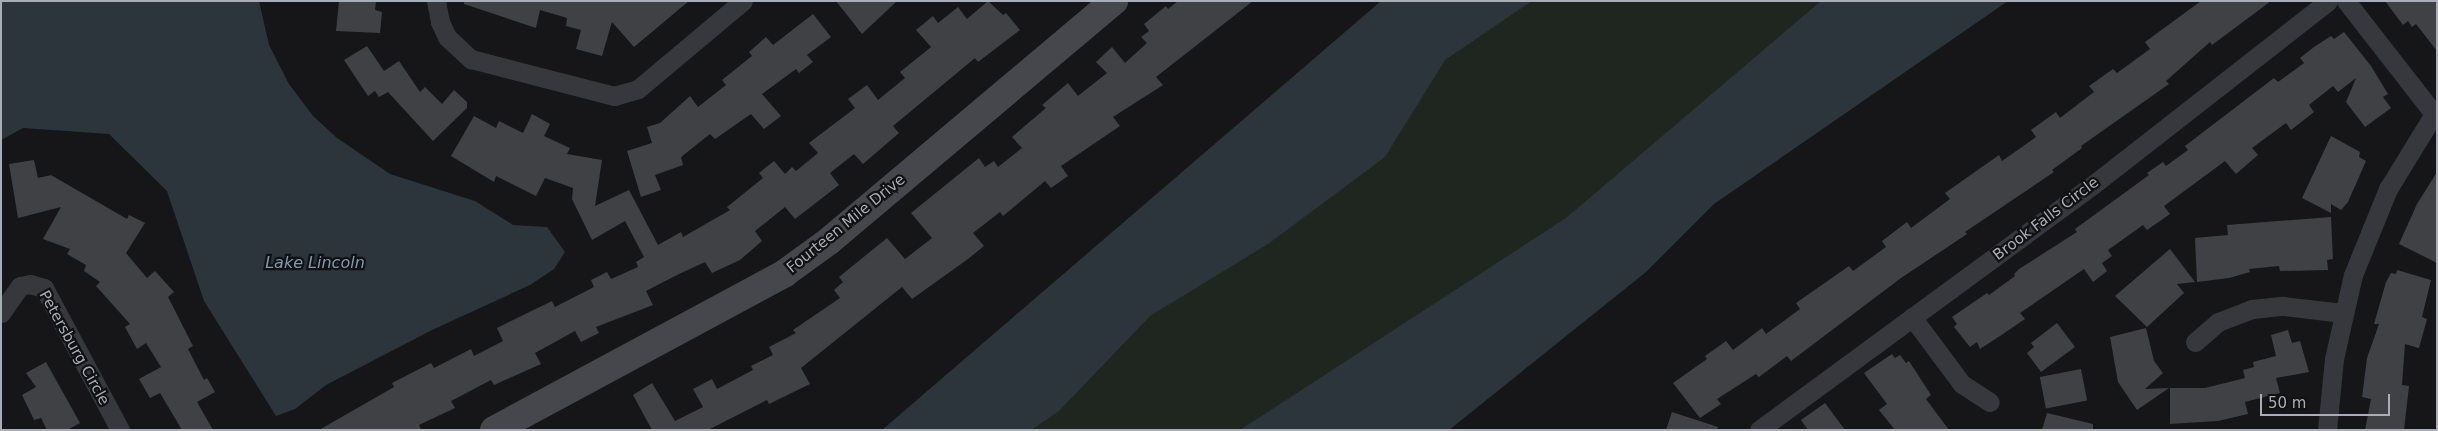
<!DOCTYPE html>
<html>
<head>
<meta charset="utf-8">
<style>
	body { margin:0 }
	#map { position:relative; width:2438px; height:431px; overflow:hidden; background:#161618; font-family:"DejaVu Sans",sans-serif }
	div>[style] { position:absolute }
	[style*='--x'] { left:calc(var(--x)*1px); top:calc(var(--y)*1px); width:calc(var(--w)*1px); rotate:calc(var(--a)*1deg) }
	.green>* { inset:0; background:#1e261f }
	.water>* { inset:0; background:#2c353c }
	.building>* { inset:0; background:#404145; transform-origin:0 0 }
	.street>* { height:19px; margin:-9.5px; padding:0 9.5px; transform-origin:9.5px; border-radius:9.5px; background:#37383d }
	.secondary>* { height:28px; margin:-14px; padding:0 14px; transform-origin:14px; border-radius:14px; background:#45474d }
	span { translate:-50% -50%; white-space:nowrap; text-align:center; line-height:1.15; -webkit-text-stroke:4.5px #111113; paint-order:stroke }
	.street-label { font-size:15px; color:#a8adb8 }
	.water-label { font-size:16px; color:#7f9bb3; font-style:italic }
	.frame { position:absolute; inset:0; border:2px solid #a8adb8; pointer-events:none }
	.scale { position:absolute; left:2260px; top:394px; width:130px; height:22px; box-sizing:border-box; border:2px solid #a8adb8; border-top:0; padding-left:6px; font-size:15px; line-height:18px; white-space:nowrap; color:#a8adb8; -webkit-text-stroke:4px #111113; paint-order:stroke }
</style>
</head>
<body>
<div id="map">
	<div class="green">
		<div style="clip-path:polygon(1503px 1px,1884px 1px,1306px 430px,999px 430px)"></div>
	</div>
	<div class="water">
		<div style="clip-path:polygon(1px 1px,259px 1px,269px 45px,289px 84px,313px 116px,337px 138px,390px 174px,475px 201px,513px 225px,547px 227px,565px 252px,554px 269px,530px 285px,432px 330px,326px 385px,295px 409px,276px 416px,204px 301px,167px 191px,109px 134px,23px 128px,1px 140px)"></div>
		<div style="clip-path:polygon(1381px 1px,1532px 1px,1445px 60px,1385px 157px,1268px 244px,1150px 316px,1059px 411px,1031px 430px,882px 430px)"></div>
		<div style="clip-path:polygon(1821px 1px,2008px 1px,1714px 204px,1646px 272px,1449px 430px,1240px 430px,1566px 218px)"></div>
	</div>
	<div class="building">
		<div style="clip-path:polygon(339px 1px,376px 1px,375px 10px,382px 12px,380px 33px,336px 31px)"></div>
		<div style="clip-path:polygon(464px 1px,689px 1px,634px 47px,612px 22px,602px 56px,576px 49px,581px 30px,566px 26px,567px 18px,540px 10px,536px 28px,464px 4px)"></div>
		<div style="clip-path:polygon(836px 1px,897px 1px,862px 34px)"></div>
		<div style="clip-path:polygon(988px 1px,1003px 15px,1006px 13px,1020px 30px,978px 62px,975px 58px,893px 126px,899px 133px,863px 164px,854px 154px,830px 173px,839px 185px,795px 219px,785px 207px,755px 231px,762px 241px,740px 260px,712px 273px,705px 262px,679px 274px,646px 291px,653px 305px,596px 327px,599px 333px,581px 342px,575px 331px,535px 353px,541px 364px,494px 385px,491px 380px,451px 401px,455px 408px,419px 425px,421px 430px,319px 430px,394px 387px,392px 383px,431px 363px,434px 368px,471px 349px,474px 356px,503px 341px,497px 328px,552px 301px,555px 307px,594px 287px,591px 280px,607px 272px,611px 279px,638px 267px,636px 262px,644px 257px,625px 221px,592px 240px,572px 199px,573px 188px,545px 178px,536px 196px,496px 176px,494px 182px,451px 156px,474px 116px,496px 128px,499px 121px,523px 133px,532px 114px,550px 124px,544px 136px,570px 148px,567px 154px,602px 160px,595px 206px,629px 190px,658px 245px,681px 232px,683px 237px,730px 210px,727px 207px,763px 178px,759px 173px,774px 161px,785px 174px,792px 167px,796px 171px,818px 153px,809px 143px,855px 108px,848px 99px,867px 85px,878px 100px,905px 78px,900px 72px,931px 47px,916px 30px,933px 16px,938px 23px,958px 7px,967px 19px)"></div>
		<div style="clip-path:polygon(1178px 1px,1253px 1px,1156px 77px,1163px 85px,1113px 117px,1120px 126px,1061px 166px,1068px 176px,1051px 188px,1045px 181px,1003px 216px,1000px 212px,973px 233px,984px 246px,968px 259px,912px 299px,902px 287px,801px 368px,810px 384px,769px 404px,767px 400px,708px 430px,652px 430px,633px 395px,652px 383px,675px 421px,703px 407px,693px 389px,712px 379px,717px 389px,753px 370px,751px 366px,773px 355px,769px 347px,796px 333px,793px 330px,840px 298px,834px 290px,843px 282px,839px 277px,887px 238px,905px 259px,932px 238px,911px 213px,979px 158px,985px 167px,994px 161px,998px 167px,1022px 148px,1012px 137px,1046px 108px,1042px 105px,1068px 83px,1078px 96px,1107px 73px,1096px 62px,1112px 47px,1125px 63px,1147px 43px,1141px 37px,1149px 31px,1144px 24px,1166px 6px,1168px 9px)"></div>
		<div style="clip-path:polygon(2201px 1px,2271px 1px,2212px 45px,2210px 42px,2166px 81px,2169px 84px,2081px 146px,2082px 148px,2052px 170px,2054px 172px,1965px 232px,1967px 234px,1901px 278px,1791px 361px,1787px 356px,1759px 377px,1756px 374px,1717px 399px,1721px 404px,1700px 418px,1673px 383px,1707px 359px,1705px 356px,1726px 341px,1733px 350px,1762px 328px,1766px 334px,1800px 309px,1796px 303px,1849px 266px,1853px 271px,1886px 247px,1882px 241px,1907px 222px,1911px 228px,1950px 199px,1945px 193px,1999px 155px,2002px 161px,2036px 137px,2031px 130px,2056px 112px,2060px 118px,2094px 92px,2089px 86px,2113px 69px,2117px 73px,2150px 49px,2145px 42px)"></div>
		<div style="clip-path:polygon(2385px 1px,2437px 1px,2437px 51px,2416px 24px,2412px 27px,2408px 21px,2403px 25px)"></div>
		<div style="clip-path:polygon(813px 14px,831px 37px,807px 55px,813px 62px,799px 73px,796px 69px,762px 94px,781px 116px,764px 129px,751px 114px,715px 139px,710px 134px,681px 157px,683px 165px,655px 175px,661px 190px,641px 197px,627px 151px,652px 143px,647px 127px,660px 123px,690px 96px,698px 107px,726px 85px,722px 80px,752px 56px,749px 52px,766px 37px,773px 45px)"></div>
		<div style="clip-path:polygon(2344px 32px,2371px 66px,2388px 94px,2383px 97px,2391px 108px,2365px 127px,2346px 102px,2356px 78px,2338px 92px,2333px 86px,2309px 105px,2314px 112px,2291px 130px,2286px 123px,2252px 148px,2258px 155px,2236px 174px,2225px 161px,2164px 206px,2170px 214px,2147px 230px,2143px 225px,2108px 250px,2112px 256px,2102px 263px,2107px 271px,2093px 282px,2084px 269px,2020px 313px,2025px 319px,2000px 336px,1980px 349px,1977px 342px,1970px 347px,1954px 327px,1957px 324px,1952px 317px,1987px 293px,1989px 295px,2015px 276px,2014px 274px,2019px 269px,2077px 232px,2075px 229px,2149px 175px,2147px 173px,2163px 162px,2166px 166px,2188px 150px,2185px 146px,2274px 78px,2278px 82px,2304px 63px,2300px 58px,2314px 47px,2331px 36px,2334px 39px)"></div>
		<div style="clip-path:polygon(367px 46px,384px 71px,399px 61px,420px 92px,425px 87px,442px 104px,454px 90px,467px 102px,467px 108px,433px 141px,388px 92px,379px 97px,375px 91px,368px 96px,344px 60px)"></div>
		<div style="clip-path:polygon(2331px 136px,2360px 152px,2359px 157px,2366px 161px,2348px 202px,2341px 210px,2331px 204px,2331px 213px,2302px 198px)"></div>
		<div style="clip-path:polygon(34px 160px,38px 178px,51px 175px,127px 219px,129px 215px,145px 223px,126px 253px,147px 278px,155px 271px,174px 292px,168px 297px,193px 346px,188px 349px,204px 380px,207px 378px,215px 392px,197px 402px,213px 430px,182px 430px,160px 393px,150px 398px,139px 379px,161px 367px,146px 343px,137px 349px,125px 327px,130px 324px,96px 286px,100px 282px,84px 271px,86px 265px,67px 254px,70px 249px,43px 239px,61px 207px,18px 218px,9px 164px)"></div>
		<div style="clip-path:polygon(2437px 172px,2437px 263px,2399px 244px,2417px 204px)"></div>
		<div style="clip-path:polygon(2331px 217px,2333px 259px,2327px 260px,2328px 270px,2280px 271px,2279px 266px,2249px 269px,2250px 272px,2229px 278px,2197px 282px,2195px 238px,2228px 235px,2227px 225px)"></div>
		<div style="clip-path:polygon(2170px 249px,2195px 282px,2177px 284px,2184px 293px,2147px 327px,2115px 296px)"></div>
		<div style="clip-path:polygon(2397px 270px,2431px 280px,2422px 317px,2427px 319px,2419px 348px,2405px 344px,2402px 385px,2409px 386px,2404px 430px,2365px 430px,2371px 399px,2362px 397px,2367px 358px,2379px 324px,2374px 324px,2386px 282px,2391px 273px,2396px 274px)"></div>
		<div style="clip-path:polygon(2057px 323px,2075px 347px,2041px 372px,2027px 353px,2034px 347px,2031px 343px)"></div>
		<div style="clip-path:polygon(2146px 328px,2154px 361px,2163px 373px,2145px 389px,2169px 388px,2137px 410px,2118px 382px,2110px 337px)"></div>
		<div style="clip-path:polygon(2288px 330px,2292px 343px,2300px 341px,2309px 372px,2276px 378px,2280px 393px,2245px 402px,2248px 414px,2218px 421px,2170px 424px,2170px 388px,2205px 388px,2245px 378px,2243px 370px,2254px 367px,2253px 362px,2276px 356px,2271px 335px)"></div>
		<div style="clip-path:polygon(1892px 354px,1895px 358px,1900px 355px,1906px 363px,1909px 361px,1931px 395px,1926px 399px,1949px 430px,1895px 430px,1879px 410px,1887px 404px,1864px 373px)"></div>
		<div style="clip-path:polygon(46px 362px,80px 423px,67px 430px,47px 430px,41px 418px,34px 420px,22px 395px,36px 387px,26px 373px)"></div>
		<div style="left:2081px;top:369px;width:32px;height:42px;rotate:79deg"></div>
		<div style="clip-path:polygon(1825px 403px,1845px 430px,1808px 430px,1801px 420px)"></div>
		<div style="clip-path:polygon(1672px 412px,1718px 427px,1717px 430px,1666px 430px)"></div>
		<div style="clip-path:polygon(2047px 413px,2093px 424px,2093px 430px,2042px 430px)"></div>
	</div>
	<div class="street">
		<div style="--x:436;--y:1;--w:21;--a:79"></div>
		<div style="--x:440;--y:22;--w:17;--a:65"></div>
		<div style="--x:447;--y:37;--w:33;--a:43"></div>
		<div style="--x:471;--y:59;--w:148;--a:14.5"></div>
		<div style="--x:614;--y:96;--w:25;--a:-16"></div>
		<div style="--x:638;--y:89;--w:137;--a:-40"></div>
		<div style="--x:1;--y:313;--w:33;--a:-55"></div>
		<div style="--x:20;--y:286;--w:10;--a:-11"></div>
		<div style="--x:30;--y:284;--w:15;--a:16"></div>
		<div style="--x:44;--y:288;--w:161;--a:61.8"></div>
		<div style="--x:1912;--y:317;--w:84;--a:53.3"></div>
		<div style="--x:1962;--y:384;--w:33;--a:33"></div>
		<div style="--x:2195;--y:342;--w:30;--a:-41"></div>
		<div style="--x:2218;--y:322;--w:36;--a:-21"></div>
		<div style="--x:2252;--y:309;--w:31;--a:-6"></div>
		<div style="--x:2283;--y:306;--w:60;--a:6.7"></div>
		<div style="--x:1759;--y:430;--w:416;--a:-36.3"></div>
		<div style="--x:2094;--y:184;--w:297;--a:-38"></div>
		<div style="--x:2327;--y:430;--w:71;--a:-84.4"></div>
		<div style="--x:2334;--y:359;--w:86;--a:-77.3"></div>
		<div style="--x:2353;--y:275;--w:93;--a:-67.9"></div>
		<div style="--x:2388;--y:189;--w:88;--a:-58.5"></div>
		<div style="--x:2434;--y:114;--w:143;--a:-127.9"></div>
	</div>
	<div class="secondary">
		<div style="--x:494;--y:430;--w:331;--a:-28.3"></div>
		<div style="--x:785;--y:273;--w:54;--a:-36"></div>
		<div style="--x:829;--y:241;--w:373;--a:-40.1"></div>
	</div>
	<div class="street-label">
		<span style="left:2046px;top:219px;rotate:-37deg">Brook Falls Circle</span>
		<span style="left:846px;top:224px;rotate:-39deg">Fourteen Mile Drive</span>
		<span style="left:74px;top:348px;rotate:61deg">Petersburg Circle</span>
	</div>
	<div class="water-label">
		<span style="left:315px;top:263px">Lake Lincoln</span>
	</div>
	<div class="frame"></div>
	<div class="scale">50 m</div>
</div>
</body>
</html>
